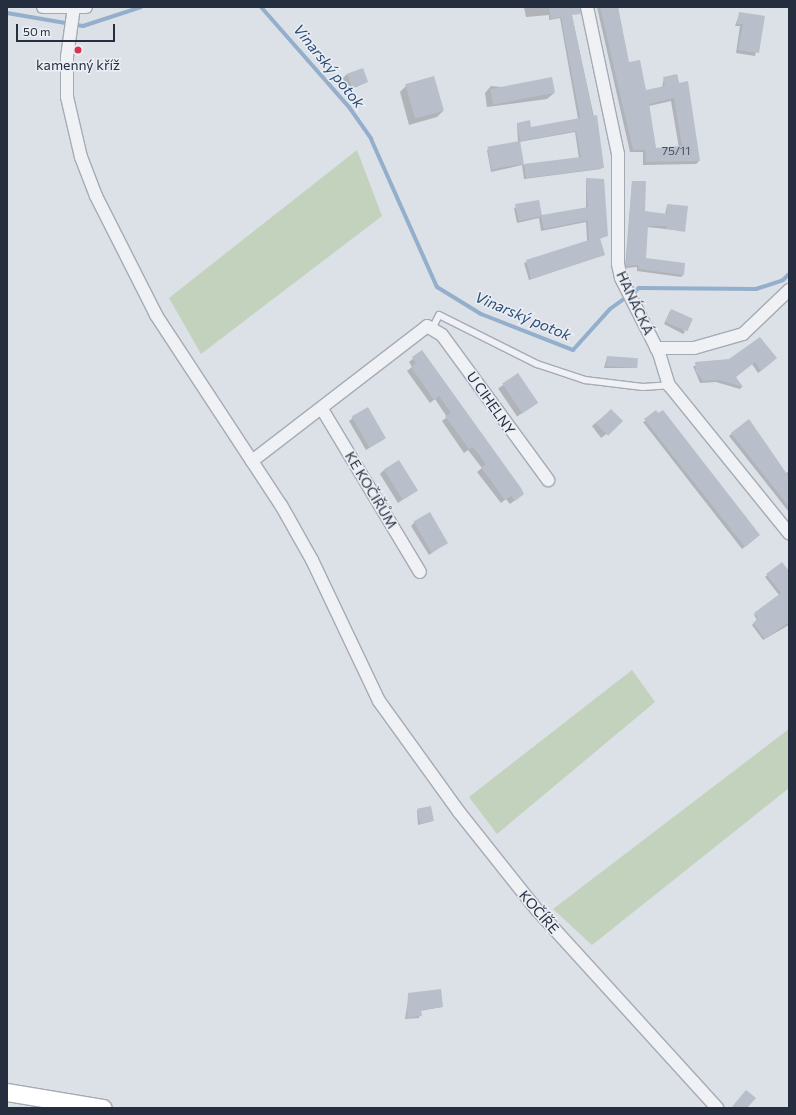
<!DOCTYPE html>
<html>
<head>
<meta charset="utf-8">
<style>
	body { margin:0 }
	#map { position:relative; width:796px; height:1115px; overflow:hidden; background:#dce0e7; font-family:Commissioner,sans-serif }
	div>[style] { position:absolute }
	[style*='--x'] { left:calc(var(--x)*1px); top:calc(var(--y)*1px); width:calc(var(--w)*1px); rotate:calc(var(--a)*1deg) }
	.green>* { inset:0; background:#c2d2bc }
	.shadow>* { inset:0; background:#0003; transform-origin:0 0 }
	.stream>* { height:4px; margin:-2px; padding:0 2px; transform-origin:2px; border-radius:2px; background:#93afcb }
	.building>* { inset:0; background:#b8bfcb; transform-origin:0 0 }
	.roads { filter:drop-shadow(1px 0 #a5abb5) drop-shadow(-1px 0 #a5abb5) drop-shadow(0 1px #a5abb5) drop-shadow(0 -1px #a5abb5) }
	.service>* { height:6px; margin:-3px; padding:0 3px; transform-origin:3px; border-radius:3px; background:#eff1f5 }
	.minor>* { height:12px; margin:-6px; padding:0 6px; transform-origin:6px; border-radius:6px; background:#eff1f5 }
	.secondary>* { height:17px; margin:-8.5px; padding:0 8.5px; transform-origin:8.5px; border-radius:8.5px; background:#fff }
	.dots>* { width:11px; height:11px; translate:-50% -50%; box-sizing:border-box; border:2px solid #ebeff5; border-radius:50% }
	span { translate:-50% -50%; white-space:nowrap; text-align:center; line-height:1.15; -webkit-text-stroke:3px #ebeff5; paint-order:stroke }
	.number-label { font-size:12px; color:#495262 }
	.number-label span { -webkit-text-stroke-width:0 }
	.poi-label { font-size:14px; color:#242e3f }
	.street-label { font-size:14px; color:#242e3f }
	.water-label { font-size:15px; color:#2b4d76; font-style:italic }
	.frame { position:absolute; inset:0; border:8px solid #242e3f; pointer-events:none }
	.scale { position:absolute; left:16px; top:24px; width:99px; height:18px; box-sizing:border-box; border:2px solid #242e3f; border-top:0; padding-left:5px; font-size:12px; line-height:14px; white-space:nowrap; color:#242e3f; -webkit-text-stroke:3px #ebeff5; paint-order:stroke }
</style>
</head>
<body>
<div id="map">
	<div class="green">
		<div style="clip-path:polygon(357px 150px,382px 216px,201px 354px,169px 298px)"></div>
		<div style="clip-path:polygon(632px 670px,655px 702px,497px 834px,469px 797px)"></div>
		<div style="clip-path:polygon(789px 729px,789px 788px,592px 945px,553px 909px)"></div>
	</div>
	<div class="shadow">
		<div style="clip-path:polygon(evenodd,524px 7px,570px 7px,602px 154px,601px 169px,524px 179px,522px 165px,491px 172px,487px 150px,518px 142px,517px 124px,530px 128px,578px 119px,560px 18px,549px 20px,549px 15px,526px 17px,524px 7px,575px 132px,579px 158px,523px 165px,519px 142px,575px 132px)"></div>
		<div style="clip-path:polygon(evenodd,597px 7px,618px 7px,628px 63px,645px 91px,662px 88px,664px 78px,677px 75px,699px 161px,696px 164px,643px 165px,643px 152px,630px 152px,597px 7px,671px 101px,679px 148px,656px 150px,649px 106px,671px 101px)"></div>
		<div style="clip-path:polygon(740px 13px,764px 17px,755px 56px,736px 53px,740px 26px,735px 26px)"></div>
		<div style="clip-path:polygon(347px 74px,367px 82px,348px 91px,343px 78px)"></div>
		<div style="clip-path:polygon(406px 86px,443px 111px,437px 117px,409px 125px,400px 92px)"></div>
		<div style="clip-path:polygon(491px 86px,554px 93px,547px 99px,487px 107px,485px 93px)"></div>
		<div style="clip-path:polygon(586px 179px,607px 236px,599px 239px,604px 255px,529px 280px,524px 263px,587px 241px,586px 222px,541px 231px,539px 218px,517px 223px,514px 208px,538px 201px,541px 216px,586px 208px)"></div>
		<div style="clip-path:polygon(632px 182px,644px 211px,665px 215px,667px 205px,684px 231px,647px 227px,645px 259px,683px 275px,681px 277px,637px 271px,637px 267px,625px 268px)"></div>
		<div style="clip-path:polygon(670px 311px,685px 332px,683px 334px,664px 324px)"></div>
		<div style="clip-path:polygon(422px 351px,523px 494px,510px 504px,506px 499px,501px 503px,477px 472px,482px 468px,468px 450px,464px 453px,442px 421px,447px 417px,435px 399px,430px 403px,407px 371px,412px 367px,409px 362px)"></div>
		<div style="clip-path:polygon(607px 357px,636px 368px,604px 368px)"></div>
		<div style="clip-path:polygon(773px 361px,758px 373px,752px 364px,735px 377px,742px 387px,740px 389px,716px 382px,700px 383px,693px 366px)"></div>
		<div style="left:518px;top:375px;width:34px;height:24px;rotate:56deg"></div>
		<div style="clip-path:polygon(611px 410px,618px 425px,601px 438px,592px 426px)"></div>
		<div style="clip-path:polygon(658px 415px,757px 537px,742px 549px,643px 422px)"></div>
		<div style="clip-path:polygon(353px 418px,385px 438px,366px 450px,349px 421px)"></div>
		<div style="clip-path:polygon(749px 420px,785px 474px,789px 471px,789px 512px,729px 436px)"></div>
		<div style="clip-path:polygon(384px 470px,416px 490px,398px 503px,380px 474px)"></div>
		<div style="clip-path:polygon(415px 522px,447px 542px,429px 555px,411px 526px)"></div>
		<div style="clip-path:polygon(782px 563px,789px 574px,789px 625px,763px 640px,752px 625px,757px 620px,754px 615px,779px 595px,765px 577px)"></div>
		<div style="clip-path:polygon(417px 810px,433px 821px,418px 825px)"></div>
		<div style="clip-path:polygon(409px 994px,442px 1007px,420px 1011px,419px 1018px,405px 1019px)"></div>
	</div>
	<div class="stream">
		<div style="--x:261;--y:7;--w:133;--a:48.7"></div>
		<div style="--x:349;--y:107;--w:39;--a:55"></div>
		<div style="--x:371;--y:139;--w:162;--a:66"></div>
		<div style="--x:437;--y:287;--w:52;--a:31.5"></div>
		<div style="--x:481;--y:314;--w:99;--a:21.4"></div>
		<div style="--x:573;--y:350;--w:55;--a:-47.9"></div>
		<div style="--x:610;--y:309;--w:36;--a:-36"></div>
		<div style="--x:639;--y:288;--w:117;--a:0.5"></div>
		<div style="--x:756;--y:289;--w:28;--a:-18"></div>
		<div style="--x:783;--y:280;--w:8;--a:-45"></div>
		<div style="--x:7;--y:13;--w:77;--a:9.7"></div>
		<div style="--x:83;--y:26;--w:61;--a:-18.1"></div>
	</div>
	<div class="building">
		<div style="clip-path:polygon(549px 7px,580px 7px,581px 14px,572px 15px,593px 116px,597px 115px,604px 168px,526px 178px,524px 164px,581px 157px,576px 131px,520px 141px,517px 123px,530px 120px,531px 127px,580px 118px,561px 17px,551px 19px)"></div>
		<div style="clip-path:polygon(evenodd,600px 7px,618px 7px,629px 62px,640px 60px,646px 90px,665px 86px,663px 77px,677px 74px,679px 83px,688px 81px,700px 161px,646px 162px,645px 150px,633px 150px,600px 7px,674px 98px,682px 146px,656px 148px,649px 104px,674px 98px)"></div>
		<div style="clip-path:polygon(739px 12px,765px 16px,759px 53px,738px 50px,743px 24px,737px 24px)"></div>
		<div style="left:363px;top:68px;width:15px;height:17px;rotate:70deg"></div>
		<div style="left:434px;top:76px;width:36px;height:30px;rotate:74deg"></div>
		<div style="left:552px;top:77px;width:16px;height:63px;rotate:79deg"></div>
		<div style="left:520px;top:141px;width:23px;height:33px;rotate:80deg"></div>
		<div style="clip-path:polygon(586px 178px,604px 179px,608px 236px,600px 238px,605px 255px,531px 279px,526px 260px,589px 240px,588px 220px,544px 229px,541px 216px,519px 221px,515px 204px,539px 200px,542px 215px,588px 207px)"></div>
		<div style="clip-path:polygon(632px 181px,646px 181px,645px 211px,667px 214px,667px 204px,688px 206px,685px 232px,667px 229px,667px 226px,648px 226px,646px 258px,685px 263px,684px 275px,639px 269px,638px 265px,626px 266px)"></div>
		<div style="left:671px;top:309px;width:24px;height:14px;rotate:24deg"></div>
		<div style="clip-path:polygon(760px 337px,777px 358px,761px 371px,755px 362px,736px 377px,743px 387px,719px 380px,703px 381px,696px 372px,695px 362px,729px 359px)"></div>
		<div style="clip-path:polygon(422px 350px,521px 488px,524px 494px,515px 501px,511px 496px,505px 500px,489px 478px,481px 468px,486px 464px,473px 447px,469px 449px,445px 416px,451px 413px,439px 396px,434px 400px,411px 367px,416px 363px,412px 357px)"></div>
		<div style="left:607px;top:356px;width:31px;height:10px;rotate:4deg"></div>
		<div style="left:518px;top:373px;width:36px;height:19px;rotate:56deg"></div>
		<div style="left:368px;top:407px;width:36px;height:19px;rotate:60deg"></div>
		<div style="left:611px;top:409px;width:17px;height:21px;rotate:45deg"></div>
		<div style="clip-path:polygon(656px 410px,658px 413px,663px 410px,760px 535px,745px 547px,644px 419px)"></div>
		<div style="clip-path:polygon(749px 419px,789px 477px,789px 507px,731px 433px)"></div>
		<div style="left:399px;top:460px;width:36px;height:18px;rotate:58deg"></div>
		<div style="left:430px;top:512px;width:36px;height:19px;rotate:60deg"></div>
		<div style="clip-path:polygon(782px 562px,789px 571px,789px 622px,765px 639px,753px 623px,758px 618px,754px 613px,781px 593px,766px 574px)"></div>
		<div style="left:431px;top:806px;width:15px;height:14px;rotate:79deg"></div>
		<div style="clip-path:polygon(441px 989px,443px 1007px,421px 1010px,422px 1016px,407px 1018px,408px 993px)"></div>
		<div style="clip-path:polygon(746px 1090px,756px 1098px,747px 1108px,731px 1108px)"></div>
	</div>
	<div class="roads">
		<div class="service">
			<div style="--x:433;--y:327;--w:13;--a:-63"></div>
			<div style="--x:439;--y:315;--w:110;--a:26.6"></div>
			<div style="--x:537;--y:364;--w:51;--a:18.4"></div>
			<div style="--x:585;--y:380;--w:58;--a:6.9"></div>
			<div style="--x:643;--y:387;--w:26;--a:-4"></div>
		</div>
		<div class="minor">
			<div style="--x:43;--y:7;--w:43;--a:0"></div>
			<div style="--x:74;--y:7;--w:50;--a:98"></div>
			<div style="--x:67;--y:57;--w:40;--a:90"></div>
			<div style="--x:67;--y:97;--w:62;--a:76.9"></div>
			<div style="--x:81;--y:157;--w:42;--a:69"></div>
			<div style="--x:96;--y:196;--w:133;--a:63.2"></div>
			<div style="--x:156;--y:315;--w:227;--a:56.7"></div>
			<div style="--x:281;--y:505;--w:63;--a:60.6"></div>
			<div style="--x:312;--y:560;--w:156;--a:64.6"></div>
			<div style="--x:379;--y:701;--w:137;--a:54.2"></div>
			<div style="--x:459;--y:812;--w:125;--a:51.5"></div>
			<div style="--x:537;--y:910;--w:268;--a:47.7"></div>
			<div style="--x:587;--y:7;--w:150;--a:78.1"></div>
			<div style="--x:618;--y:154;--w:110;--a:90"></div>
			<div style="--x:618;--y:264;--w:14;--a:78"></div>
			<div style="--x:621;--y:278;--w:84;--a:63.1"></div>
			<div style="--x:659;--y:353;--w:34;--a:73"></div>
			<div style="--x:669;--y:385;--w:191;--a:51"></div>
			<div style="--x:656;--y:348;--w:38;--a:0"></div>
			<div style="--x:694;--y:348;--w:51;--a:-15.9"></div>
			<div style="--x:743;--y:334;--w:64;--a:-43.7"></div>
			<div style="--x:322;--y:409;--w:190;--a:59"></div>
			<div style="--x:252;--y:461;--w:221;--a:-37.6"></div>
			<div style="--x:427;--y:326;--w:17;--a:31"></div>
			<div style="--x:442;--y:335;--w:180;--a:53.8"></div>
		</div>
		<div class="secondary">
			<div style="--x:7;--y:1092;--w:97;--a:9.5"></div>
		</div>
	</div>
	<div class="dots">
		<div style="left:78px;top:50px;background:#d9344f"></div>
	</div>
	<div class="number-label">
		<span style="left:676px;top:151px">75/11</span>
	</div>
	<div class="poi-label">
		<span style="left:78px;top:65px">kamenný kříž</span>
	</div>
	<div class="street-label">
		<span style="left:635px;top:303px;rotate:65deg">HANÁCKÁ</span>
		<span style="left:491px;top:403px;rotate:55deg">U CIHELNY</span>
		<span style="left:371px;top:490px;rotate:59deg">KE KOČIŘŮM</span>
		<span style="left:539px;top:912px;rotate:49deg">KOČÍŘE</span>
	</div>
	<div class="water-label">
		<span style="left:329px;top:66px;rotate:51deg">Vinarský potok</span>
		<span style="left:523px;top:316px;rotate:23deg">Vinarský potok</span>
	</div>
	<div class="frame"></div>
	<div class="scale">50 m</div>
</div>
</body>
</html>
